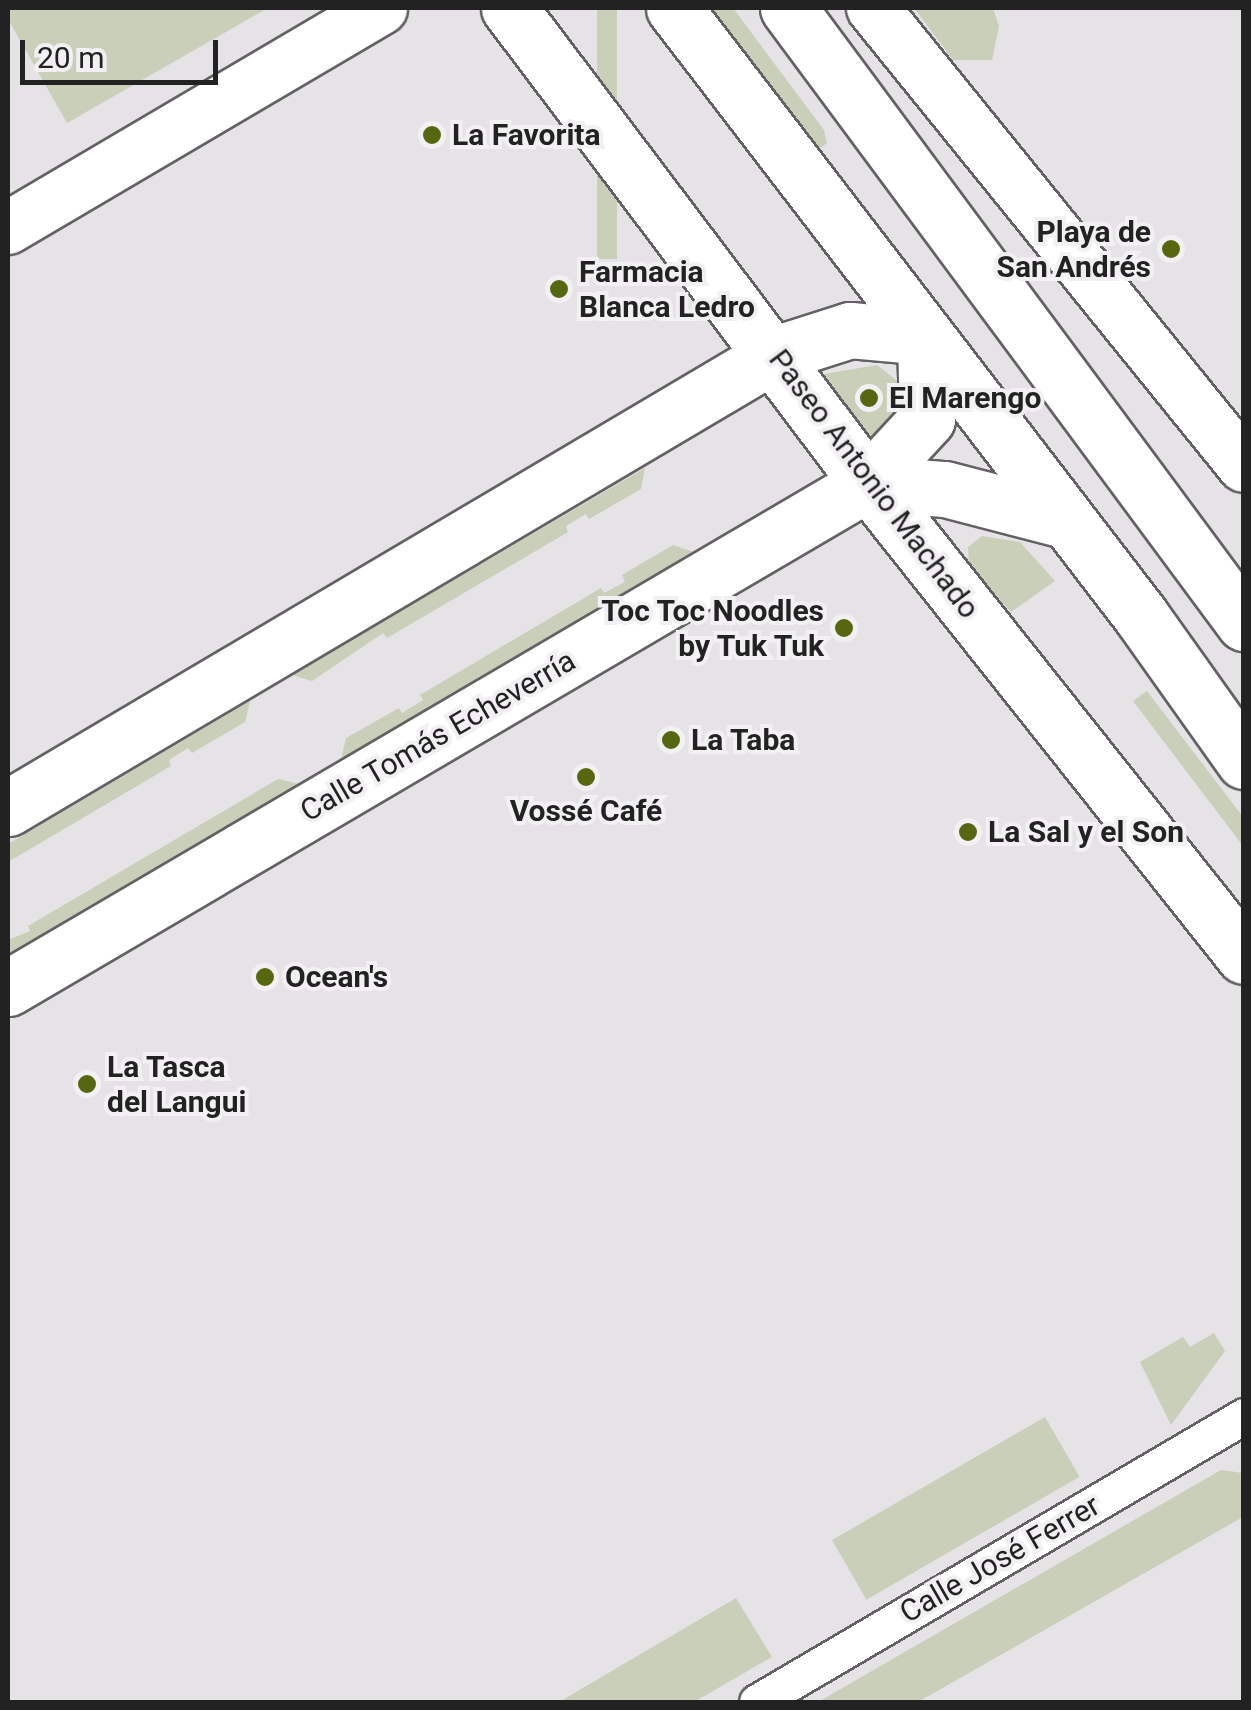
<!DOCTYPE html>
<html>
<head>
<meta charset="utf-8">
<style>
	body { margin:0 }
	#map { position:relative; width:1251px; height:1710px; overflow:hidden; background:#e6e3e6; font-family:Roboto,sans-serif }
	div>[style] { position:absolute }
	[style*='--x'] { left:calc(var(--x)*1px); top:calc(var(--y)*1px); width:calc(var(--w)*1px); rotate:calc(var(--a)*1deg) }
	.green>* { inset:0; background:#c9cfb8; transform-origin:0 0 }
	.roads { filter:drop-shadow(2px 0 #636164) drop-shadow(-2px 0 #636164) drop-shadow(0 2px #636164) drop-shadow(0 -2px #636164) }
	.service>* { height:35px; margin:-17.5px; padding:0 17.5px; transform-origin:17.5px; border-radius:17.5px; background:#fff }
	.pedestrian>* { height:52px; margin:-26px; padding:0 26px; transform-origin:26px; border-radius:26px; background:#fff }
	.tertiary>* { height:55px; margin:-27.5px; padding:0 27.5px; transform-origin:27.5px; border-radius:27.5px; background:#fff }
	.primary>* { height:55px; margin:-27.5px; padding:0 27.5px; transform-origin:27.5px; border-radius:27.5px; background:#fff }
	.dots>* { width:28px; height:28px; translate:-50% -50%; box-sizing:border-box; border:5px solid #f3f0f4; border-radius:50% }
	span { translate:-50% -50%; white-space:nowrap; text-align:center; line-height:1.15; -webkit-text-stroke:8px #f3f0f4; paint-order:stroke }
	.poi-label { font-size:30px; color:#232223; font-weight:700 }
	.left { translate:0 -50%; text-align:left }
	.right { translate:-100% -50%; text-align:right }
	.street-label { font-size:30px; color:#232223 }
	.frame { position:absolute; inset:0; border:10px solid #232223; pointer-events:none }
	.scale { position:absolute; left:20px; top:40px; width:198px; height:45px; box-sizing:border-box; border:5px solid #232223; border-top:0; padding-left:12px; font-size:30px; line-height:35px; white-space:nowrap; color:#232223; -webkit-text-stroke:8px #f3f0f4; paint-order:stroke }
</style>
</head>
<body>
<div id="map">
	<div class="green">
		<div style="clip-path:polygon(8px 8px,268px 8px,67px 123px,8px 19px)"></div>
		<div style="left:597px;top:8px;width:20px;height:251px"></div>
		<div style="clip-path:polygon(704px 8px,733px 8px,824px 130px,827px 143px,818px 150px,808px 145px)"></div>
		<div style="clip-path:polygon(914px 8px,993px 8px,999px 26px,992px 60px,953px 60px)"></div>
		<div style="clip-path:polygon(877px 365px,900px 383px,903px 407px,870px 442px,824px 374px)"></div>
		<div style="clip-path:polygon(645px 468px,641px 489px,589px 519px,586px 514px,566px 526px,568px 532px,387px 638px,383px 633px,312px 681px,292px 675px)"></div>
		<div style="clip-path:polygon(982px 536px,1020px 542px,1055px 581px,1011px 612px,969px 565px,968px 547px)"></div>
		<div style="clip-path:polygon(673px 545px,694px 552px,341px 760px,346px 738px,399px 708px,402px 713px,423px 700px,420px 695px,601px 588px,604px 593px,625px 582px,622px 575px)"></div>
		<div style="clip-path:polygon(1147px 691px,1243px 817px,1243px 846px,1133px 701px)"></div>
		<div style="clip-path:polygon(250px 701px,245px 722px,192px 753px,188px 748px,169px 760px,171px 766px,8px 862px,8px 844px)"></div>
		<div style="clip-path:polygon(278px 779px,300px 784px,8px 957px,8px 940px,30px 931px,28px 926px)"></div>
		<div style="clip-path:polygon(1214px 1333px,1225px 1351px,1171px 1425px,1140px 1362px,1183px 1337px,1190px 1347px)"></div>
		<div style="left:1045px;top:1417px;width:69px;height:246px;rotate:60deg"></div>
		<div style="clip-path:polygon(1221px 1470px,1243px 1473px,1243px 1517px,918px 1702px,818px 1702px)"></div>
		<div style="clip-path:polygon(736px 1598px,772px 1657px,694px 1702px,559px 1702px)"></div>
	</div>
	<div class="roads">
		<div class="service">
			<div style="--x:757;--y:1702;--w:565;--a:-30.42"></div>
		</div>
		<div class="pedestrian">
			<div style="--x:873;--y:8;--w:589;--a:50.99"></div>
			<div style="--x:8;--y:228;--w:433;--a:-30.5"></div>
		</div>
		<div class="tertiary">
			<div style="--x:8;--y:808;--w:891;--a:-30.62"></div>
			<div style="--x:8;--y:988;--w:997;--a:-30.42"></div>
		</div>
		<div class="primary">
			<div style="--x:509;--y:8;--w:595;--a:52.92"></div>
			<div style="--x:868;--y:483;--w:604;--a:51.52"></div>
			<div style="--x:674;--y:8;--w:767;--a:52.47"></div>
			<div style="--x:1141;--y:616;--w:178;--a:54.6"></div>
			<div style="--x:788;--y:8;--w:766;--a:53.44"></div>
			<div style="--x:775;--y:354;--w:79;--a:-17.7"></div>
			<div style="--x:850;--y:330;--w:75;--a:5.3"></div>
			<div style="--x:868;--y:483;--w:77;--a:4.5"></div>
			<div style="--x:945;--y:489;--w:123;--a:14.6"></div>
			<div style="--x:868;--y:483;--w:87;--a:-47.3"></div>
			<div style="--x:927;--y:419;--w:82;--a:-91.4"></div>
		</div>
	</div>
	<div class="dots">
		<div style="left:432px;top:135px;background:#576710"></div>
		<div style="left:1171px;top:249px;background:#576710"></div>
		<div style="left:559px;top:289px;background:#576710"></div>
		<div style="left:869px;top:398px;background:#576710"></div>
		<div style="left:844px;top:628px;background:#576710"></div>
		<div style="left:671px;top:740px;background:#576710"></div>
		<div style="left:586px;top:777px;background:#576710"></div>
		<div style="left:968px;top:832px;background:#576710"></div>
		<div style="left:265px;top:977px;background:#576710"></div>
		<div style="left:87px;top:1084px;background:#576710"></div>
	</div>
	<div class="poi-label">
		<span class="left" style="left:452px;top:135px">La Favorita</span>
		<span class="right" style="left:1151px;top:249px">Playa de<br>San Andrés</span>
		<span class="left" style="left:579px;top:289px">Farmacia<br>Blanca Ledro</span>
		<span class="left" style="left:889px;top:398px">El Marengo</span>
		<span class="right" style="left:824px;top:628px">Toc Toc Noodles<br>by Tuk Tuk</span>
		<span class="left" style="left:691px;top:740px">La Taba</span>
		<span style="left:586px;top:811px">Vossé Café</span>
		<span class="left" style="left:988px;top:832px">La Sal y el Son</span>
		<span class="left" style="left:285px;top:977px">Ocean's</span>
		<span class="left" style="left:107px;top:1084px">La Tasca<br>del Langui</span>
	</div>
	<div class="street-label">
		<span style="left:874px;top:484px;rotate:53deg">Paseo Antonio Machado</span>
		<span style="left:438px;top:736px;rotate:-30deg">Calle Tomás Echeverría</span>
		<span style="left:1000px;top:1559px;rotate:-30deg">Calle José Ferrer</span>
	</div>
	<div class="frame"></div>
	<div class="scale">20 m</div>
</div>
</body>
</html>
